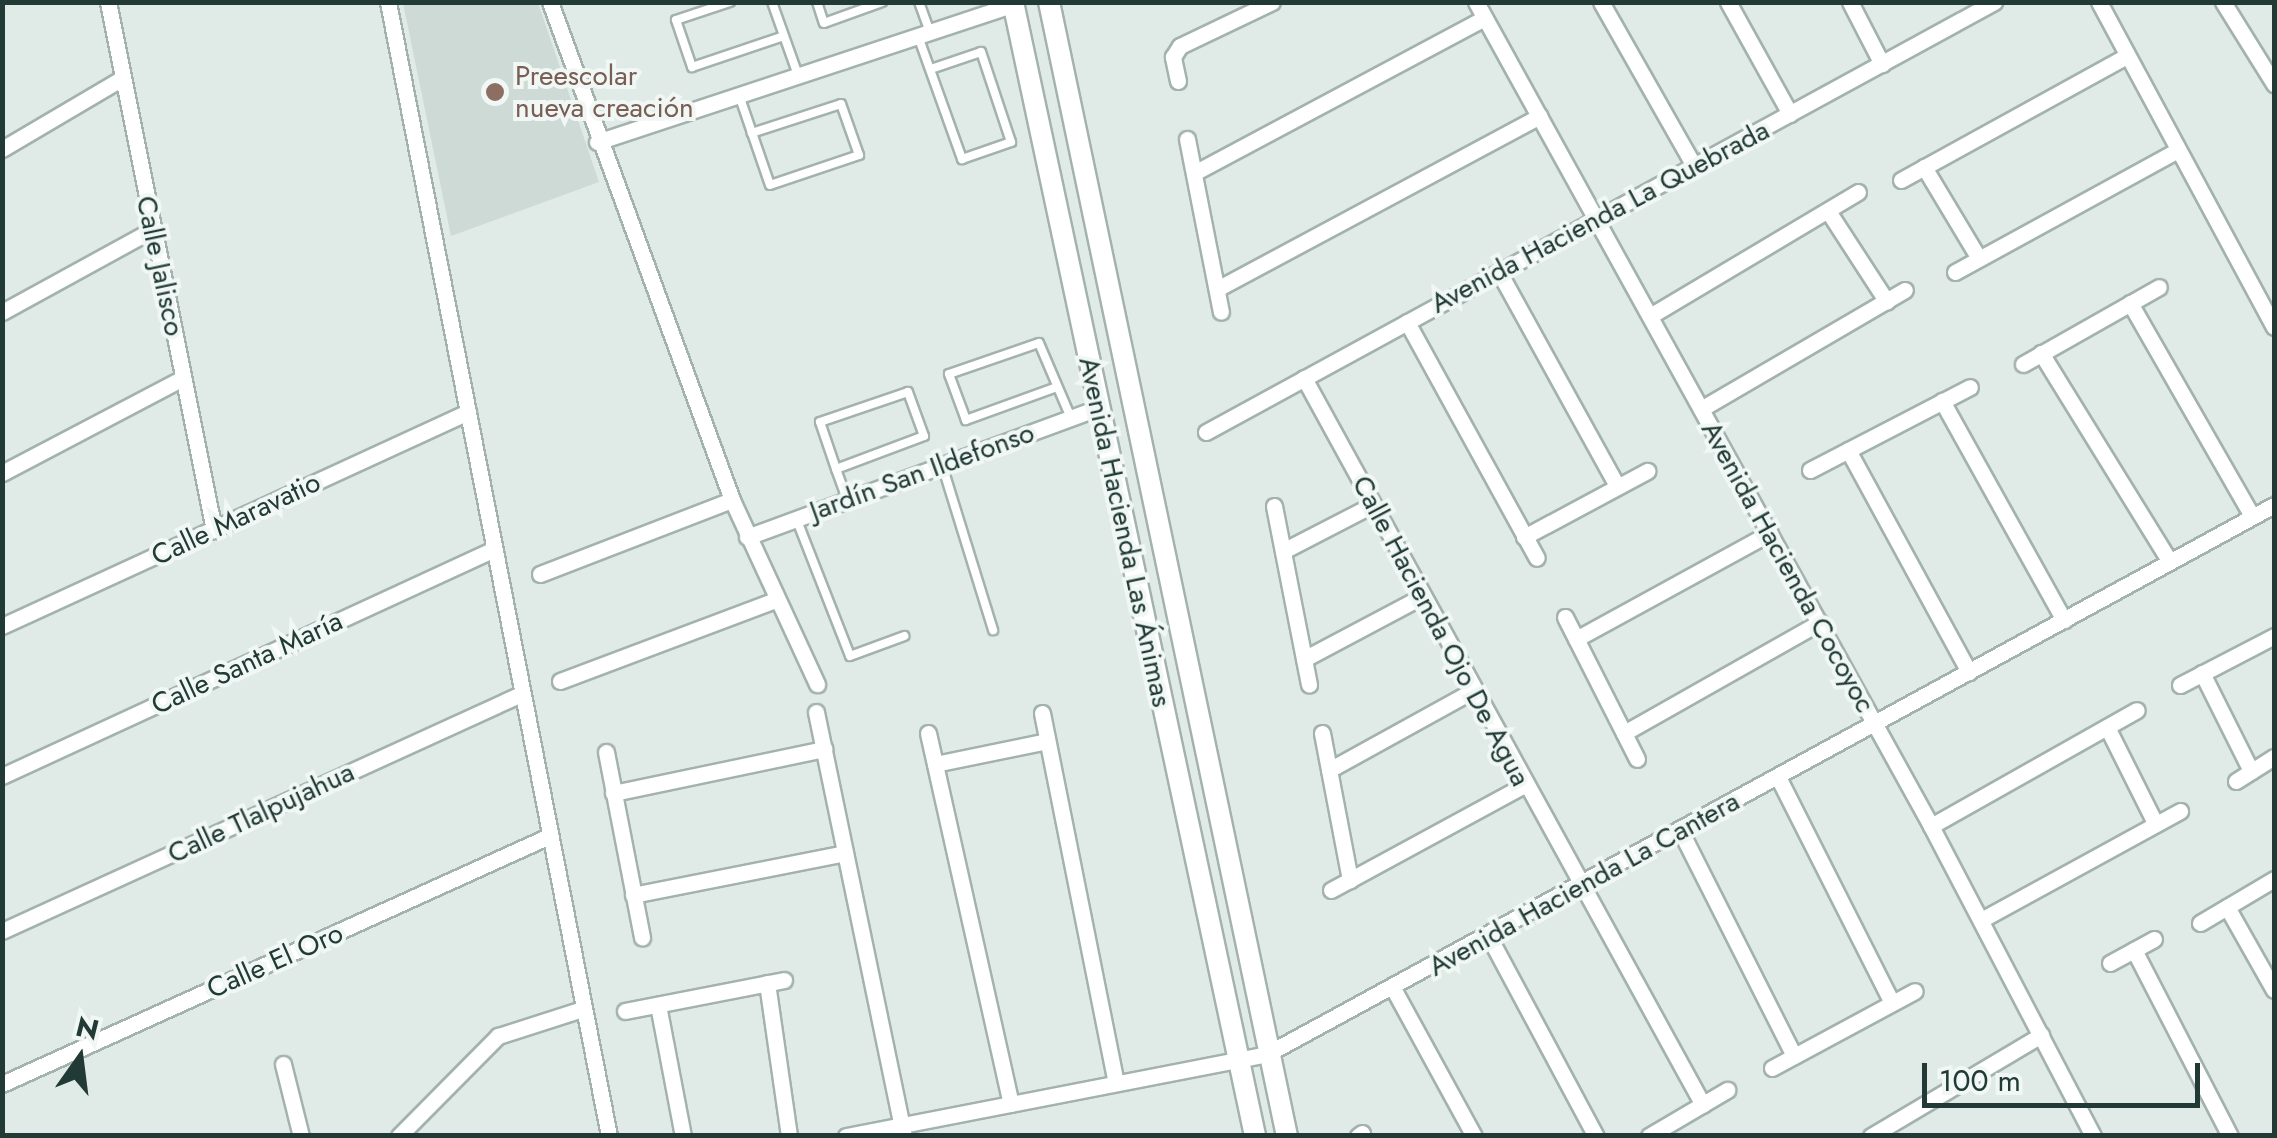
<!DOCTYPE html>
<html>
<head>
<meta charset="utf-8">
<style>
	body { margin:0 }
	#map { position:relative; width:2277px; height:1138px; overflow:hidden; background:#e0eae6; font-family:Jost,sans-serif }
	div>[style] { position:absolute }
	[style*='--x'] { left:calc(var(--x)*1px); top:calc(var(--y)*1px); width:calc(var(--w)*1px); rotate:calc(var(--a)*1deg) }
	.built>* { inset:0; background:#cedad5 }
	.roads { filter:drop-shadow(2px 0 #a3b2ad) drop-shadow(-2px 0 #a3b2ad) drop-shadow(0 2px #a3b2ad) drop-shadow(0 -2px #a3b2ad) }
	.lane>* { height:8px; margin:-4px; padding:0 4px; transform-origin:4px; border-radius:4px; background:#fff }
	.street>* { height:15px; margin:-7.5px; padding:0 7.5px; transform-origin:7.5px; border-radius:7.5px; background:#fff }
	.secondary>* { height:20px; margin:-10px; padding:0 10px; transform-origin:10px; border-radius:10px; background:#fff }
	.dots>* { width:28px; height:28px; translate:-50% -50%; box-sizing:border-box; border:5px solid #f0f7f4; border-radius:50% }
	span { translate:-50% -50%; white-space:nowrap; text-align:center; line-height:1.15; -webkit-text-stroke:8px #f0f7f4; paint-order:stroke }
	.education-label { font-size:28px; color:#785e54 }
	.left { translate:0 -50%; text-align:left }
	.street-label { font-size:28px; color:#213a35 }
	.frame { position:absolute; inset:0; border:5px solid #213a35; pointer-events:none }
	.north { position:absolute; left:30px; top:1008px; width:100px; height:100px; -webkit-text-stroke:8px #f0f7f4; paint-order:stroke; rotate:14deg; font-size:28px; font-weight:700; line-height:40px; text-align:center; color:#213a35 }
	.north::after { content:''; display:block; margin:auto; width:35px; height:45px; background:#213a35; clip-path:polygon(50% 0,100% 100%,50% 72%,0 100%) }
	.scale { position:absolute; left:1922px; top:1063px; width:278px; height:45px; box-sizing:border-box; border:5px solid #213a35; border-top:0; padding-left:12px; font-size:30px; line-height:35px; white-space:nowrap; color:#213a35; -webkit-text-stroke:8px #f0f7f4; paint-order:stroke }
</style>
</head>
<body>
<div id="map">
	<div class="built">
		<div style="clip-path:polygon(403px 3px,538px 3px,599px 182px,451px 236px)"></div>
	</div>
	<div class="roads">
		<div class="lane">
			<div style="--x:730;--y:2;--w:57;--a:161.6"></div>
			<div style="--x:676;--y:20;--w:50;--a:71.2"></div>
			<div style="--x:692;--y:67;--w:97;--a:-18.6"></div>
			<div style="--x:772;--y:2;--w:77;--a:70.4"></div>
			<div style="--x:817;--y:2;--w:22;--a:72"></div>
			<div style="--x:824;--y:23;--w:62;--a:-19.9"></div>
			<div style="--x:919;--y:2;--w:32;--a:70"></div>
			<div style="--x:918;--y:36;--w:131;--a:70.3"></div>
			<div style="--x:962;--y:159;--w:52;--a:-19.1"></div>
			<div style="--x:1011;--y:142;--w:95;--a:-108.4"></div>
			<div style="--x:981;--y:52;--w:53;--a:161.2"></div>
			<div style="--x:739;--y:95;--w:95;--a:71"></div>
			<div style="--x:770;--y:185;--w:94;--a:-18.6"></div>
			<div style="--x:859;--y:155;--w:54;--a:-109.4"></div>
			<div style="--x:841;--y:104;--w:94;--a:162"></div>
			<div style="--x:1057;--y:387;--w:97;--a:160.1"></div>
			<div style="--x:966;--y:420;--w:49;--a:-110.3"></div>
			<div style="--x:949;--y:374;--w:95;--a:-19"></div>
			<div style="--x:1039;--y:343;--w:82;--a:66.9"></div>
			<div style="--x:942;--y:465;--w:173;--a:72.8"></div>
			<div style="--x:836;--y:469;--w:94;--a:-20.6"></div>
			<div style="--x:924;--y:436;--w:47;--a:-110"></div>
			<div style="--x:908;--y:392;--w:93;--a:161.2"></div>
			<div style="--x:820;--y:422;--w:50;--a:71.2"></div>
			<div style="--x:836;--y:469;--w:32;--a:70"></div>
			<div style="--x:796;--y:518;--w:148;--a:68.6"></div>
			<div style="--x:850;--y:656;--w:58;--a:-20.3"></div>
		</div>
		<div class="street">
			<div style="--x:108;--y:2;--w:539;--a:78.65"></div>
			<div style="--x:388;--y:2;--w:1155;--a:78.97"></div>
			<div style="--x:550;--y:2;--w:530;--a:69.92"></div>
			<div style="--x:732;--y:500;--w:203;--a:65.2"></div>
			<div style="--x:1476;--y:2;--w:941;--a:61.09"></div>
			<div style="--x:1931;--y:826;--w:350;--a:62.4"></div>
			<div style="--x:1601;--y:2;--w:189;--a:60.4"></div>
			<div style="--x:1728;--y:2;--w:128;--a:61"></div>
			<div style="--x:1850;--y:2;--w:70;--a:62.7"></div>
			<div style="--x:2099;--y:2;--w:369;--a:61.7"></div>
			<div style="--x:2223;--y:2;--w:97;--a:58.1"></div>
			<div style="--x:1178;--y:81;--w:25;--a:-102"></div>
			<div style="--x:1173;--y:57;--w:13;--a:-58"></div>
			<div style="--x:1180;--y:46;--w:102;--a:-25.6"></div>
			<div style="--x:1187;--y:139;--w:176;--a:78.9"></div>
			<div style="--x:597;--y:142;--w:439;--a:-18.3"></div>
			<div style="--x:2;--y:149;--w:138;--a:-30.5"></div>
			<div style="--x:1924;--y:167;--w:105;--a:59"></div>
			<div style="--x:1194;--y:173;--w:329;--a:-28.1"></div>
			<div style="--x:1901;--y:180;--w:256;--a:-28.8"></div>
			<div style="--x:1828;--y:211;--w:108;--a:57"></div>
			<div style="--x:1499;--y:272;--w:244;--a:61.1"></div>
			<div style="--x:1955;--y:272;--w:252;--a:-28.7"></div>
			<div style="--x:1217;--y:289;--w:366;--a:-28.2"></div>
			<div style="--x:2130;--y:303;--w:245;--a:60.2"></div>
			<div style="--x:2;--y:312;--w:171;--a:-28.7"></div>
			<div style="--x:1650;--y:316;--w:242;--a:-30.8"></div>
			<div style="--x:1407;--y:322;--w:269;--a:61.2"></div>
			<div style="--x:2041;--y:353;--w:243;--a:58.3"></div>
			<div style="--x:2023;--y:364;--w:156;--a:-29.5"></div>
			<div style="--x:1304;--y:378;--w:829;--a:61.24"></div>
			<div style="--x:1942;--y:401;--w:251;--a:60.9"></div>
			<div style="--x:1701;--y:409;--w:236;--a:-30.3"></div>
			<div style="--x:1206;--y:432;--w:898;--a:-28.62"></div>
			<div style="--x:1848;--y:450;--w:253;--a:61.4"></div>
			<div style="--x:1810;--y:470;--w:180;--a:-27.4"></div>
			<div style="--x:2;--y:473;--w:204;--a:-27.7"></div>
			<div style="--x:1274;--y:506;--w:182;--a:78.9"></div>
			<div style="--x:747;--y:537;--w:373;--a:-20.2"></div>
			<div style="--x:1524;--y:537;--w:140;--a:-28.2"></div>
			<div style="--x:1283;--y:551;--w:100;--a:-27.3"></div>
			<div style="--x:540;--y:574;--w:206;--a:-21.1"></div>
			<div style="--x:1565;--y:617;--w:159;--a:63.1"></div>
			<div style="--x:2;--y:626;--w:513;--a:-24.67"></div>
			<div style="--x:1576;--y:639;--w:221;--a:-28.7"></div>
			<div style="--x:1304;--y:659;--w:132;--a:-27.9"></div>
			<div style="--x:2202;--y:673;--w:110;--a:63.4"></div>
			<div style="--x:560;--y:681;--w:230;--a:-20.6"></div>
			<div style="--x:2180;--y:685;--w:106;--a:-27.5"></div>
			<div style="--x:816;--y:712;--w:433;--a:78.3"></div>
			<div style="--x:1042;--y:713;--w:377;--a:78.7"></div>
			<div style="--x:2107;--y:727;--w:107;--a:63.4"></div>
			<div style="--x:928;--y:733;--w:380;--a:77.4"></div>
			<div style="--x:1322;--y:733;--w:150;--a:79.2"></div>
			<div style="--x:1624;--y:733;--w:225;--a:-29.5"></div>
			<div style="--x:606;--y:752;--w:189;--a:79"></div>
			<div style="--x:935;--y:764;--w:114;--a:-11.6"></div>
			<div style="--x:1329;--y:770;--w:163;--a:-28.9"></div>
			<div style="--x:2;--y:776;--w:540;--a:-24.76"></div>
			<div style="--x:1778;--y:777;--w:253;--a:63.2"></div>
			<div style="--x:2236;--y:781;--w:45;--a:-32.3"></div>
			<div style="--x:613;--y:793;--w:216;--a:-11.8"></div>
			<div style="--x:1931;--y:826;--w:236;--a:-29.4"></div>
			<div style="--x:1680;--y:830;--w:253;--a:63.2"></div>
			<div style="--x:1331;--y:890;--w:220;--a:-28.5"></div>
			<div style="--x:633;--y:895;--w:216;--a:-11.2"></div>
			<div style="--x:2227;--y:907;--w:95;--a:60.5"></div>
			<div style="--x:1981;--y:920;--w:227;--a:-28.7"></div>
			<div style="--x:2200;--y:923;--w:86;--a:-30.7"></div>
			<div style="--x:2;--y:931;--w:568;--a:-24.54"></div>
			<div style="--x:1488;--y:935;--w:228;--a:61.8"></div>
			<div style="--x:2134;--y:950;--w:209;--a:62.7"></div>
			<div style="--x:2110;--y:963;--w:50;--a:-28.6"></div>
			<div style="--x:767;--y:983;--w:155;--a:81.8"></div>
			<div style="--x:1394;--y:990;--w:166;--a:61.3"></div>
			<div style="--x:658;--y:1005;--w:133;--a:79.2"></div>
			<div style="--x:625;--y:1011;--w:162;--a:-11"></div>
			<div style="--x:283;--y:1064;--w:74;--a:76"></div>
			<div style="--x:1772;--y:1068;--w:162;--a:-28.3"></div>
			<div style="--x:2;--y:1084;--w:598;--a:-24.38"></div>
			<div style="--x:399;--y:1136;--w:141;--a:-45.3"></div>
			<div style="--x:498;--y:1036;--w:88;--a:-17.8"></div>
			<div style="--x:846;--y:1136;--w:429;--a:-11"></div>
			<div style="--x:1267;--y:1054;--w:1147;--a:-28.6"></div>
			<div style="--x:1358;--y:1136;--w:5;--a:-37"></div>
			<div style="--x:1649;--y:1136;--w:91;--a:-30.5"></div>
			<div style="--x:1871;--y:1136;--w:198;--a:-30.7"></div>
		</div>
		<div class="secondary">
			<div style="--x:1013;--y:2;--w:1160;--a:77.95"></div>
			<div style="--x:1049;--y:2;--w:1159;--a:78.15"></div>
		</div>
	</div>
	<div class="dots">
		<div style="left:495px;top:92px;background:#8d6e63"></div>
	</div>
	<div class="education-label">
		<span class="left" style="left:515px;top:92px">Preescolar<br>nueva creación</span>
	</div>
	<div class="street-label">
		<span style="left:1600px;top:217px;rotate:-28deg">Avenida Hacienda La Quebrada</span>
		<span style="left:160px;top:266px;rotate:78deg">Calle Jalisco</span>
		<span style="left:922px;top:472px;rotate:-20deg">Jardín San Ildefonso</span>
		<span style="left:236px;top:519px;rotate:-25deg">Calle Maravatio</span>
		<span style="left:1125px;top:532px;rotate:78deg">Avenida Hacienda Las Ánimas</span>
		<span style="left:1788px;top:567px;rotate:61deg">Avenida Hacienda Cocoyoc</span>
		<span style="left:1441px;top:631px;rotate:62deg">Calle Hacienda Ojo De Agua</span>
		<span style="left:247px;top:663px;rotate:-25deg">Calle Santa María</span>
		<span style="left:261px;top:813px;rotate:-25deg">Calle Tlalpujahua</span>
		<span style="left:1584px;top:884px;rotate:-29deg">Avenida Hacienda La Cantera</span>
		<span style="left:275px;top:961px;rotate:-24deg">Calle El Oro</span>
	</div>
	<div class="frame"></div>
	<div class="north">N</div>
	<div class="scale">100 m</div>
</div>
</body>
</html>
